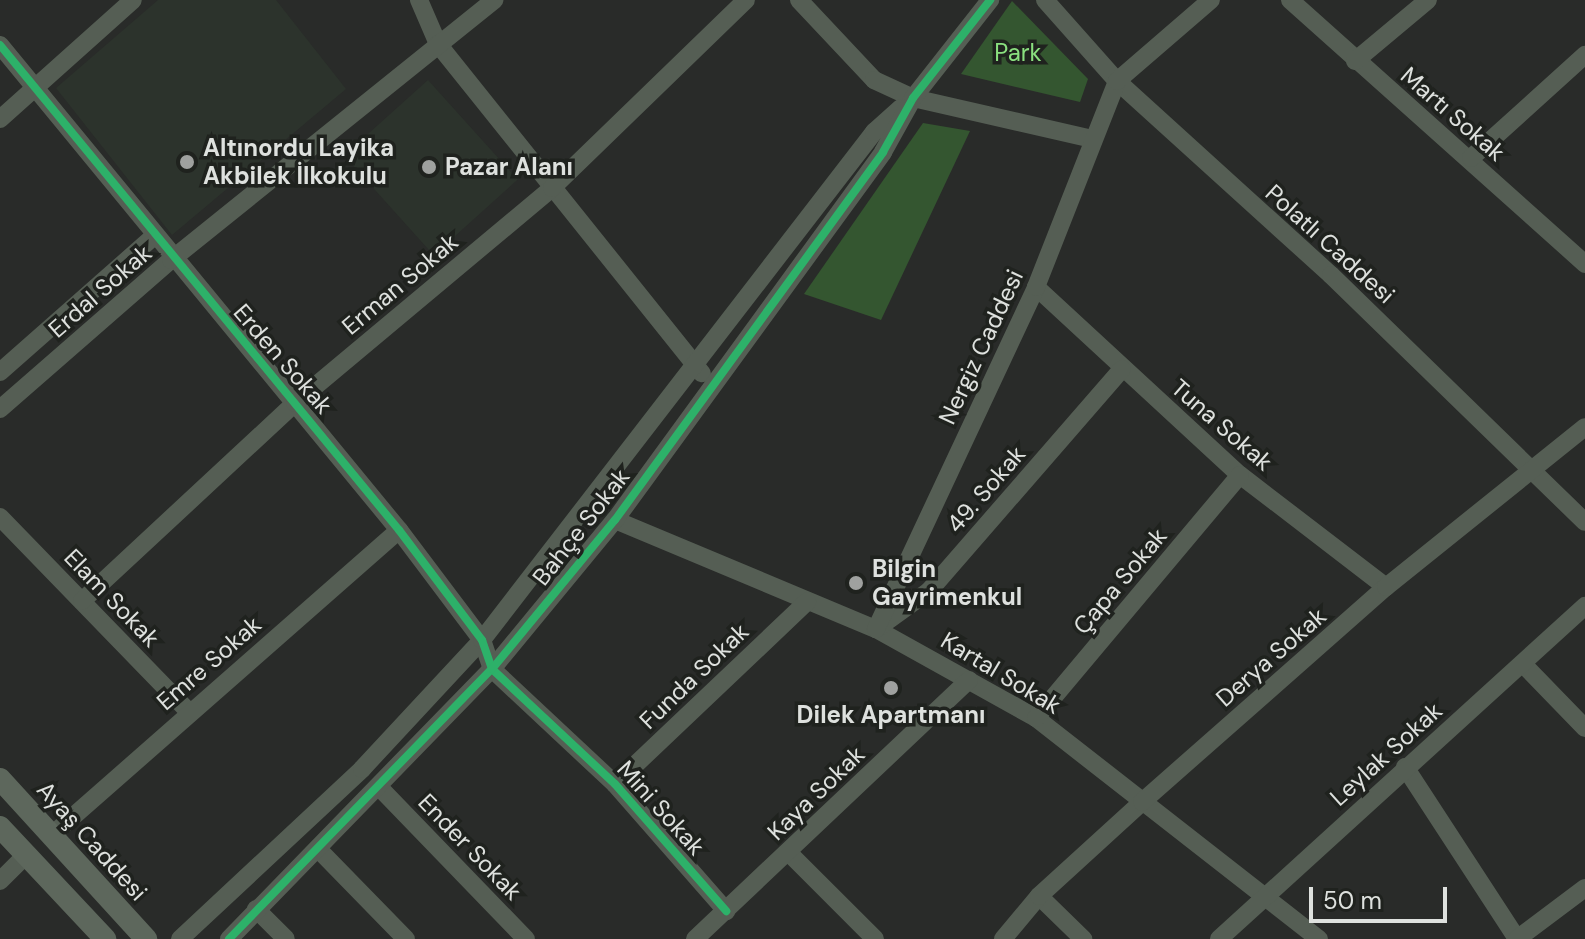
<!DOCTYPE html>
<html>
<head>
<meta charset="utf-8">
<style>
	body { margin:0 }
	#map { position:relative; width:1585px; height:939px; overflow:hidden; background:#292b29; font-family:"DM Sans",sans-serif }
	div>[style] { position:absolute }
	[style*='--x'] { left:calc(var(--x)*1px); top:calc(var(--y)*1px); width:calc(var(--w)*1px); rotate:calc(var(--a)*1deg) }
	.built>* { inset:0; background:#2c332c; transform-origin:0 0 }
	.green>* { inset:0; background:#345630 }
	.minor>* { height:18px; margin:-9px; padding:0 9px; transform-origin:9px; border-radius:9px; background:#555e54 }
	.major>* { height:22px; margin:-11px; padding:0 11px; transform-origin:11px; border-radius:11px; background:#5d675c }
	.cycleway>* { height:8px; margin:-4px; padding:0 4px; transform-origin:4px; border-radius:4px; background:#2db169 }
	.dots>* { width:22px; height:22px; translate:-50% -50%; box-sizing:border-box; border:4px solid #1f221e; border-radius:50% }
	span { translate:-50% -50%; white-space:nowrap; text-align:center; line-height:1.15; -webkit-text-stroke:7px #1f221e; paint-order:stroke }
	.park-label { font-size:24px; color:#8adf7f }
	.street-label { font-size:24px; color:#dee1de }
	.poi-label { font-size:24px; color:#dee1de; font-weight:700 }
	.left { translate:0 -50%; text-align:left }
	.scale { position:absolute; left:1309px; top:887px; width:138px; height:36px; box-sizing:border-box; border:4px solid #dee1de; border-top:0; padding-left:10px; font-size:24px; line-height:28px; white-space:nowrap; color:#dee1de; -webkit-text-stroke:6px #1f221e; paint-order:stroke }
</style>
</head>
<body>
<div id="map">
	<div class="built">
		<div style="clip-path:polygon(158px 0,276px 0,346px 89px,172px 235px,56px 88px)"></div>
		<div style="left:428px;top:80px;width:134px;height:113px;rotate:48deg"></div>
	</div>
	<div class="green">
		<div style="clip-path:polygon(1012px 1px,1088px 79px,1080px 102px,961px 74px)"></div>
		<div style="clip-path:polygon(923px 123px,970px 131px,881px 320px,804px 294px)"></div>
	</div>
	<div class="minor">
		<div style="--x:419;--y:0;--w:48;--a:66.6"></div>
		<div style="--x:438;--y:44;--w:422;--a:51.3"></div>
		<div style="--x:799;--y:0;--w:110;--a:46.8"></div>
		<div style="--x:874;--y:80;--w:43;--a:24.8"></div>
		<div style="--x:913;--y:98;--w:184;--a:12.9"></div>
		<div style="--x:1045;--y:0;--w:108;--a:48.4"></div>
		<div style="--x:1117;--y:81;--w:289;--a:42.2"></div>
		<div style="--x:1331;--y:275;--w:354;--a:44.2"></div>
		<div style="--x:1290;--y:0;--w:396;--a:41.8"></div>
		<div style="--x:0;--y:45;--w:628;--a:50.56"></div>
		<div style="--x:399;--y:530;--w:138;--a:53"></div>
		<div style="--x:482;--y:640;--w:31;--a:71"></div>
		<div style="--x:492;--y:669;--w:168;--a:43.1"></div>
		<div style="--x:615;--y:784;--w:169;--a:48.8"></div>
		<div style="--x:1355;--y:61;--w:95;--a:-39.9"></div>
		<div style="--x:0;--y:119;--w:178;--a:-41.8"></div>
		<div style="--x:1471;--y:158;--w:154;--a:-42.1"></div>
		<div style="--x:1036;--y:287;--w:277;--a:42.7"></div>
		<div style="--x:1240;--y:475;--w:184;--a:37.5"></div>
		<div style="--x:0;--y:372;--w:204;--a:-41.4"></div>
		<div style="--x:0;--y:409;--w:227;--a:-41.1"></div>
		<div style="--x:171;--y:260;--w:415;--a:-38.8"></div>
		<div style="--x:0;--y:517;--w:272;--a:45.9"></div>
		<div style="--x:615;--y:520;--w:283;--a:22.7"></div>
		<div style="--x:876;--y:629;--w:183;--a:29.1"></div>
		<div style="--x:1036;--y:718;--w:359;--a:38"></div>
		<div style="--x:82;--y:601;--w:291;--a:-42.9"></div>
		<div style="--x:295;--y:403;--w:335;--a:-39.9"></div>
		<div style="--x:552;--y:188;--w:270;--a:-44.1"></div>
		<div style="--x:879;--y:627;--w:62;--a:-35.8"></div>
		<div style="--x:929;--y:591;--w:294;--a:-49"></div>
		<div style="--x:876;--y:629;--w:378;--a:-64.9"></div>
		<div style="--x:1036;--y:287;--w:221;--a:-68.5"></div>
		<div style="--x:1117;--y:81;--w:124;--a:-40.8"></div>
		<div style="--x:1523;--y:664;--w:89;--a:45.9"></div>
		<div style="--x:1036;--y:718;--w:317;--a:-50"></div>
		<div style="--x:1405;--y:767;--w:205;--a:56.9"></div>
		<div style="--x:615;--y:784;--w:265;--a:-43.5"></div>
		<div style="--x:380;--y:788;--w:210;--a:46"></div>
		<div style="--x:52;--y:835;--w:462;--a:-41.3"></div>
		<div style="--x:320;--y:851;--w:123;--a:45.7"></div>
		<div style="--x:788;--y:852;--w:123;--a:45"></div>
		<div style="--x:0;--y:881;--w:37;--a:-45"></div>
		<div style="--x:1039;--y:896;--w:62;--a:44.3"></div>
		<div style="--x:256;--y:909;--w:42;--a:45"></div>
		<div style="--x:180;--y:939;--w:249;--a:-43"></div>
		<div style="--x:362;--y:769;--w:176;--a:-47.1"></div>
		<div style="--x:482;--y:640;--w:642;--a:-52.34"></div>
		<div style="--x:874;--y:132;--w:36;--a:-42"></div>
		<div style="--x:229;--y:939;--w:377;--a:-45.8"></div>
		<div style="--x:492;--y:669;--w:193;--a:-50.5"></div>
		<div style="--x:615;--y:520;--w:455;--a:-53.9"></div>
		<div style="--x:883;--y:152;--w:62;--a:-60.9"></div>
		<div style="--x:913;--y:98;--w:125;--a:-51.8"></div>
		<div style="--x:695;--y:939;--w:377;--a:-43.4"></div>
		<div style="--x:1003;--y:939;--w:56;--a:-50.1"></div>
		<div style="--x:1039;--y:896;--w:139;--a:-42.4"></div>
		<div style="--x:1142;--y:802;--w:325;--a:-41.4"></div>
		<div style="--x:1386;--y:587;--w:255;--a:-38.8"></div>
		<div style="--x:1219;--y:939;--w:495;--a:-42.3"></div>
		<div style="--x:1517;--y:939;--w:85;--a:-36.9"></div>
	</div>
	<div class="major">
		<div style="--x:0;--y:779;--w:217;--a:47.6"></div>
		<div style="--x:0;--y:827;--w:154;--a:46.8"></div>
	</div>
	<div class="cycleway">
		<div style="--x:0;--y:45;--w:628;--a:50.56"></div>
		<div style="--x:399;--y:530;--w:138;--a:53"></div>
		<div style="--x:482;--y:640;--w:31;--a:71"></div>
		<div style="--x:492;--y:669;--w:168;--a:43.1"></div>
		<div style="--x:615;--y:784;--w:169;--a:48.8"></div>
		<div style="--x:229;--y:939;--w:377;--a:-45.8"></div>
		<div style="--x:492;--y:669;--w:193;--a:-50.5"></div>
		<div style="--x:615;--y:520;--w:455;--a:-53.9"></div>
		<div style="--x:883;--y:152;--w:62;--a:-60.9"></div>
		<div style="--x:913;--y:98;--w:125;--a:-51.8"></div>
	</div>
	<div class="dots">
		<div style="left:187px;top:162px;background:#9fa19f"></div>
		<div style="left:429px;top:167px;background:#9fa19f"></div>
		<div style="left:856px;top:583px;background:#9fa19f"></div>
		<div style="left:891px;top:688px;background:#9fa19f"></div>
	</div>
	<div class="park-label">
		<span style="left:1018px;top:53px">Park</span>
	</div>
	<div class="street-label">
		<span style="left:1453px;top:114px;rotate:41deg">Martı Sokak</span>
		<span style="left:1330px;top:244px;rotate:42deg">Polatlı Caddesi</span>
		<span style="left:400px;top:284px;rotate:-40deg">Erman Sokak</span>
		<span style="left:100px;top:291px;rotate:-41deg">Erdal Sokak</span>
		<span style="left:981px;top:347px;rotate:-65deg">Nergiz Caddesi</span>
		<span style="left:283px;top:359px;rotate:49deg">Erden Sokak</span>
		<span style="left:1222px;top:425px;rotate:41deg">Tuna Sokak</span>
		<span style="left:986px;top:489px;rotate:-49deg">49. Sokak</span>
		<span style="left:581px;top:527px;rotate:-52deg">Bahçe Sokak</span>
		<span style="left:1120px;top:581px;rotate:-50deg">Çapa Sokak</span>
		<span style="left:112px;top:598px;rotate:46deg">Elam Sokak</span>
		<span style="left:1271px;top:657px;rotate:-41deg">Derya Sokak</span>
		<span style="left:209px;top:663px;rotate:-41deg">Emre Sokak</span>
		<span style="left:1001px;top:673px;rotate:31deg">Kartal Sokak</span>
		<span style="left:694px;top:676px;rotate:-44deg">Funda Sokak</span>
		<span style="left:1386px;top:754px;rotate:-42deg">Leylak Sokak</span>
		<span style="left:816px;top:793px;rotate:-44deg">Kaya Sokak</span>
		<span style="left:661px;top:808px;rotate:48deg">Mini Sokak</span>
		<span style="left:92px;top:841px;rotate:48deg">Ayaş Caddesi</span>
		<span style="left:470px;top:847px;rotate:46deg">Ender Sokak</span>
	</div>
	<div class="poi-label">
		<span class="left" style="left:203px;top:162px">Altınordu Layika<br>Akbilek İlkokulu</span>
		<span class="left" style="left:445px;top:167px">Pazar Alanı</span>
		<span class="left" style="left:872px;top:583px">Bilgin<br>Gayrimenkul</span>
		<span style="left:891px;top:715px">Dilek Apartmanı</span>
	</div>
	<div class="scale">50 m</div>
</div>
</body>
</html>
